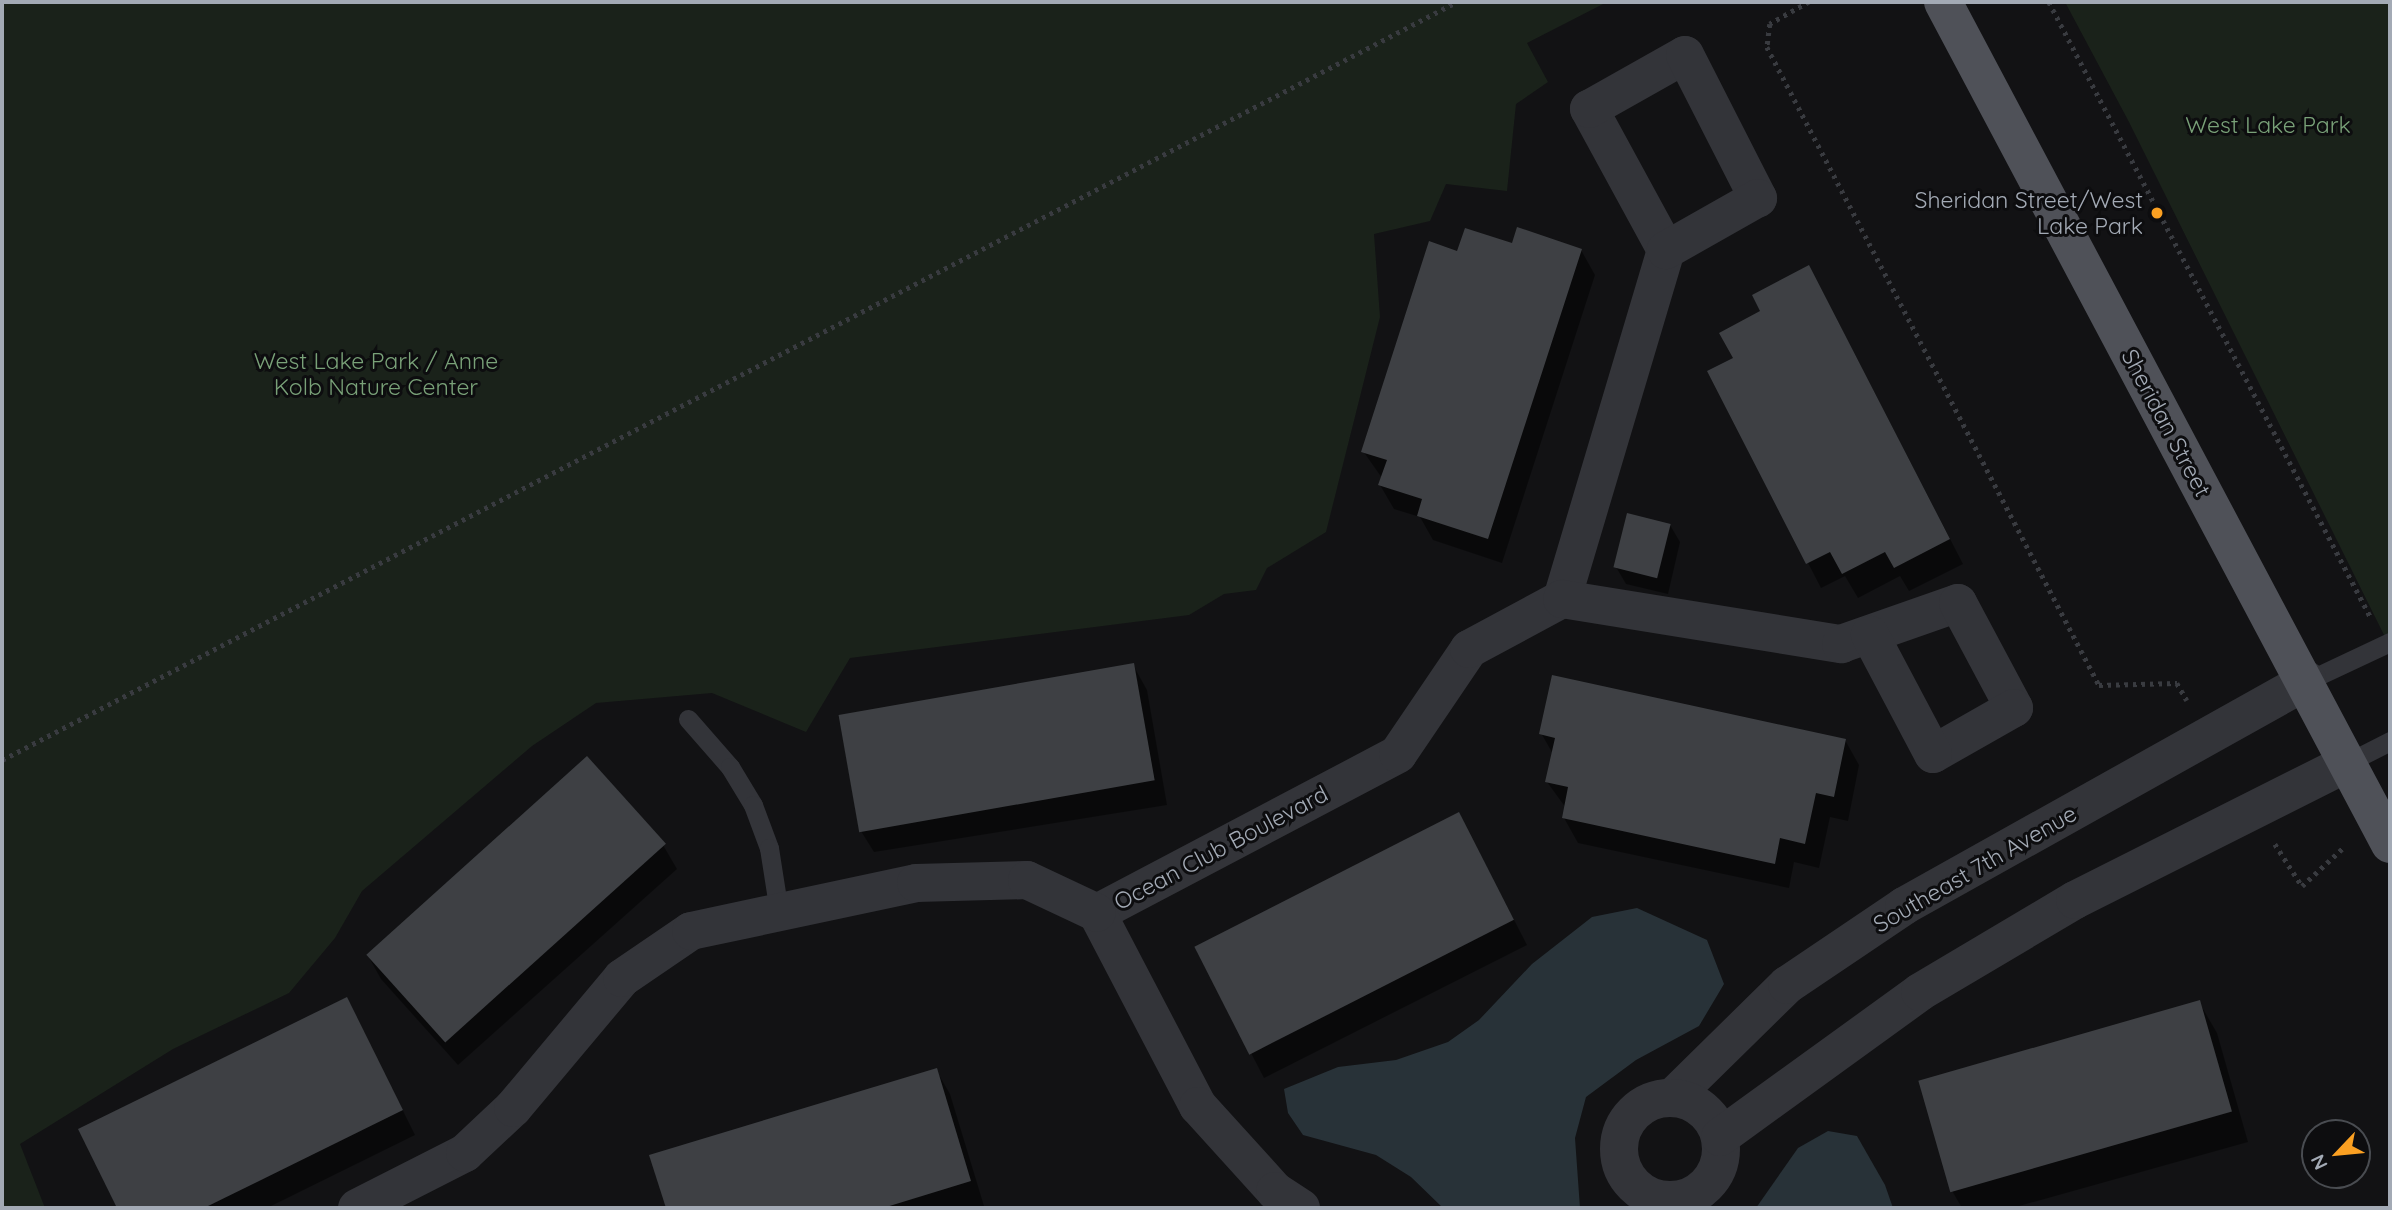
<!DOCTYPE html>
<html>
<head>
<meta charset="utf-8">
<style>
	body { margin:0 }
	#map { position:relative; width:2392px; height:1210px; overflow:hidden; background:#121214; font-family:Quicksand,sans-serif }
	div>[style] { position:absolute }
	[style*='--x'] { left:calc(var(--x)*1px); top:calc(var(--y)*1px); width:calc(var(--w)*1px); rotate:calc(var(--a)*1deg) }
	.green>* { inset:0; background:#1a221a }
	.water>* { inset:0; background:#283238 }
	.shadow>* { inset:0; background:#0007 }
	.building>* { inset:0; background:#3e4044; transform-origin:0 0 }
	.path>* { height:4.5px; margin-top:-2.25px; transform-origin:0; background:repeating-linear-gradient(90deg,#393b40 0 3.5px,transparent 0 8.5px) }
	.lane>* { height:19px; margin:-9.5px; padding:0 9.5px; transform-origin:9.5px; border-radius:9.5px; background:#333439 }
	.street>* { height:38px; margin:-19px; padding:0 19px; transform-origin:19px; border-radius:19px; background:#333439 }
	.street>.ring { margin:-19px; padding:0; box-sizing:content-box; background:none; border:38px solid #333439; border-radius:50% }
	.primary>* { height:38px; margin:-19px; padding:0 19px; transform-origin:19px; border-radius:19px; background:#4f5158 }
	.dots>* { width:19px; height:19px; translate:-50% -50%; box-sizing:border-box; border:4px solid #0d0d0f; border-radius:50% }
	span { translate:-50% -50%; white-space:nowrap; text-align:center; line-height:1.15; -webkit-text-stroke:6px #0d0d0f; paint-order:stroke }
	.park-label { font-size:23px; color:#79a178 }
	.poi-label { font-size:23px; color:#a3aab5 }
	.right { translate:-100% -50%; text-align:right }
	.street-label { font-size:23px; color:#a3aab5 }
	.frame { position:absolute; inset:0; border:4px solid #a3aab5; pointer-events:none }
	.north { position:absolute; left:2301px; top:1119px; width:70px; height:70px; box-sizing:border-box; background:#0d0d0f; border:2px solid #494c51; border-radius:50%; rotate:244deg; font-size:19px; font-weight:700; line-height:28px; text-align:center; color:#a3aab5 }
	.north::after { content:''; display:block; margin:auto; width:24px; height:32px; background:#fba022; clip-path:polygon(50% 0,100% 100%,50% 72%,0 100%) }
</style>
</head>
<body>
<div id="map">
	<div class="green">
		<div style="clip-path:polygon(2px 2px,1607px 2px,1527px 43px,1548px 82px,1516px 104px,1507px 191px,1446px 184px,1430px 221px,1374px 234px,1380px 317px,1326px 532px,1267px 568px,1256px 590px,1224px 594px,1189px 615px,850px 658px,806px 732px,712px 693px,596px 703px,532px 746px,362px 891px,335px 938px,289px 993px,173px 1049px,20px 1144px,45px 1208px,2px 1208px)"></div>
		<div style="clip-path:polygon(2065px 2px,2390px 2px,2390px 647px,2129px 122px)"></div>
	</div>
	<div class="water">
		<div style="clip-path:polygon(1637px 908px,1707px 940px,1724px 984px,1699px 1026px,1636px 1060px,1586px 1097px,1575px 1138px,1580px 1208px,1443px 1208px,1411px 1177px,1376px 1155px,1303px 1135px,1288px 1113px,1284px 1089px,1338px 1067px,1396px 1060px,1448px 1042px,1479px 1020px,1532px 964px,1592px 917px)"></div>
		<div style="clip-path:polygon(1828px 1131px,1857px 1136px,1885px 1185px,1893px 1208px,1756px 1208px,1798px 1148px)"></div>
	</div>
	<div class="shadow">
		<div style="clip-path:polygon(1513px 246px,1581px 250px,1595px 275px,1502px 563px,1433px 540px,1420px 517px,1394px 509px,1380px 485px,1382px 478px,1363px 451px,1458px 253px)"></div>
		<div style="clip-path:polygon(1822px 291px,1963px 564px,1909px 591px,1900px 576px,1858px 598px,1845px 576px,1821px 588px,1709px 372px,1735px 359px)"></div>
		<div style="clip-path:polygon(1670px 525px,1680px 542px,1668px 594px,1626px 584px,1616px 567px)"></div>
		<div style="clip-path:polygon(1133px 665px,1147px 690px,1167px 805px,874px 852px,859px 828px)"></div>
		<div style="clip-path:polygon(1541px 733px,1845px 740px,1859px 765px,1848px 821px,1830px 817px,1819px 868px,1794px 862px,1789px 888px,1578px 843px,1564px 818px,1566px 808px,1547px 782px,1553px 754px)"></div>
		<div style="clip-path:polygon(1472px 839px,1527px 945px,1264px 1078px,1196px 947px)"></div>
		<div style="clip-path:polygon(663px 845px,677px 869px,458px 1065px,381px 979px,367px 954px)"></div>
		<div style="clip-path:polygon(2199px 1002px,2217px 1033px,2248px 1142px,2012px 1208px,1962px 1208px,1951px 1189px)"></div>
		<div style="clip-path:polygon(360px 1024px,415px 1135px,267px 1208px,119px 1208px,81px 1130px)"></div>
		<div style="clip-path:polygon(936px 1070px,950px 1094px,984px 1206px,667px 1208px,652px 1157px)"></div>
	</div>
	<div class="building">
		<div style="clip-path:polygon(1517px 227px,1582px 249px,1488px 539px,1417px 516px,1422px 499px,1378px 485px,1387px 460px,1361px 452px,1429px 241px,1457px 251px,1465px 228px,1512px 243px)"></div>
		<div style="clip-path:polygon(1809px 265px,1950px 539px,1894px 568px,1885px 552px,1842px 574px,1830px 552px,1806px 564px,1707px 371px,1733px 358px,1719px 333px,1760px 311px,1752px 295px)"></div>
		<div style="left:1627px;top:513px;width:45px;height:56px;rotate:14deg"></div>
		<div style="left:1134px;top:663px;width:119px;height:300px;rotate:80deg"></div>
		<div style="clip-path:polygon(1552px 675px,1846px 739px,1834px 797px,1816px 793px,1805px 844px,1780px 838px,1775px 864px,1562px 818px,1568px 787px,1545px 782px,1555px 738px,1539px 734px)"></div>
		<div style="left:587px;top:756px;width:118px;height:297px;rotate:48deg"></div>
		<div style="left:1459px;top:812px;width:121px;height:297px;rotate:63deg"></div>
		<div style="clip-path:polygon(347px 997px,403px 1110px,204px 1208px,117px 1208px,78px 1129px)"></div>
		<div style="left:2200px;top:1000px;width:116px;height:293px;rotate:74deg"></div>
		<div style="clip-path:polygon(937px 1068px,971px 1181px,883px 1208px,666px 1208px,649px 1155px)"></div>
	</div>
	<div class="path">
		<div style="--x:1809;--y:2;--w:45;--a:150.6"></div>
		<div style="--x:1770;--y:24;--w:23;--a:97"></div>
		<div style="--x:1767;--y:47;--w:719;--a:62.51"></div>
		<div style="--x:2099;--y:685;--w:78;--a:-1.5"></div>
		<div style="--x:2177;--y:683;--w:20;--a:60"></div>
		<div style="--x:2049;--y:2;--w:695;--a:62.4"></div>
		<div style="--x:2;--y:760;--w:1640;--a:-27.53"></div>
		<div style="--x:2275;--y:844;--w:50;--a:57.3"></div>
		<div style="--x:2302;--y:886;--w:57;--a:-42.9"></div>
	</div>
	<div class="lane">
		<div style="--x:2307;--y:681;--w:92;--a:-25.2"></div>
		<div style="--x:688;--y:719;--w:64;--a:48.8"></div>
		<div style="--x:730;--y:767;--w:44;--a:58.8"></div>
		<div style="--x:753;--y:805;--w:46;--a:69.6"></div>
		<div style="--x:769;--y:848;--w:65;--a:81.1"></div>
		<div style="--x:2347;--y:763;--w:48;--a:-27.1"></div>
	</div>
	<div class="street">
		<div style="--x:1562;--y:599;--w:364;--a:-73.4"></div>
		<div style="--x:1666;--y:250;--w:161;--a:-118.6"></div>
		<div style="--x:1589;--y:109;--w:110;--a:-29.4"></div>
		<div style="--x:1685;--y:55;--w:161;--a:63"></div>
		<div style="--x:1758;--y:198;--w:106;--a:150.5"></div>
		<div style="--x:1097;--y:913;--w:340;--a:-27.8"></div>
		<div style="--x:1398;--y:754;--w:127;--a:-55.9"></div>
		<div style="--x:1469;--y:649;--w:106;--a:-28.3"></div>
		<div style="--x:1562;--y:599;--w:283;--a:9.2"></div>
		<div style="--x:1841;--y:644;--w:124;--a:-19.3"></div>
		<div style="--x:1958;--y:603;--w:119;--a:61.9"></div>
		<div style="--x:2014;--y:708;--w:93;--a:150.4"></div>
		<div style="--x:1933;--y:754;--w:135;--a:-117.9"></div>
		<div style="--x:1097;--y:913;--w:218;--a:62.4"></div>
		<div style="--x:1198;--y:1106;--w:115;--a:47.8"></div>
		<div style="--x:1275;--y:1191;--w:31;--a:33"></div>
		<div style="--x:1673;--y:1097;--w:160;--a:-44.5"></div>
		<div style="--x:1787;--y:985;--w:141;--a:-34"></div>
		<div style="--x:1904;--y:906;--w:462;--a:-29.2"></div>
		<div class="ring" style="left:1619px;top:1098px;width:64px;height:64px"></div>
		<div style="--x:1720;--y:1137;--w:247;--a:-35.9"></div>
		<div style="--x:1920;--y:992;--w:180;--a:-30.7"></div>
		<div style="--x:2075;--y:900;--w:305;--a:-26.7"></div>
		<div style="--x:357;--y:1208;--w:121;--a:-27"></div>
		<div style="--x:465;--y:1153;--w:66;--a:-43.2"></div>
		<div style="--x:513;--y:1108;--w:170;--a:-50"></div>
		<div style="--x:622;--y:978;--w:83;--a:-34.3"></div>
		<div style="--x:691;--y:931;--w:230;--a:-12"></div>
		<div style="--x:916;--y:883;--w:111;--a:-1.5"></div>
		<div style="--x:1027;--y:880;--w:77;--a:25.2"></div>
	</div>
	<div class="primary">
		<div style="--x:1943;--y:2;--w:953;--a:62.04"></div>
	</div>
	<div class="dots">
		<div style="left:2157px;top:213px;background:#fba022"></div>
	</div>
	<div class="park-label">
		<span style="left:2268px;top:125px">West Lake Park</span>
		<span style="left:376px;top:374px">West Lake Park / Anne<br>Kolb Nature Center</span>
	</div>
	<div class="poi-label">
		<span class="right" style="left:2143px;top:213px">Sheridan Street/West<br>Lake Park</span>
	</div>
	<div class="street-label">
		<span style="left:2166px;top:423px;rotate:62deg">Sheridan Street</span>
		<span style="left:1221px;top:848px;rotate:-28deg">Ocean Club Boulevard</span>
		<span style="left:1975px;top:869px;rotate:-30deg">Southeast 7th Avenue</span>
	</div>
	<div class="frame"></div>
	<div class="north">N</div>
</div>
</body>
</html>
